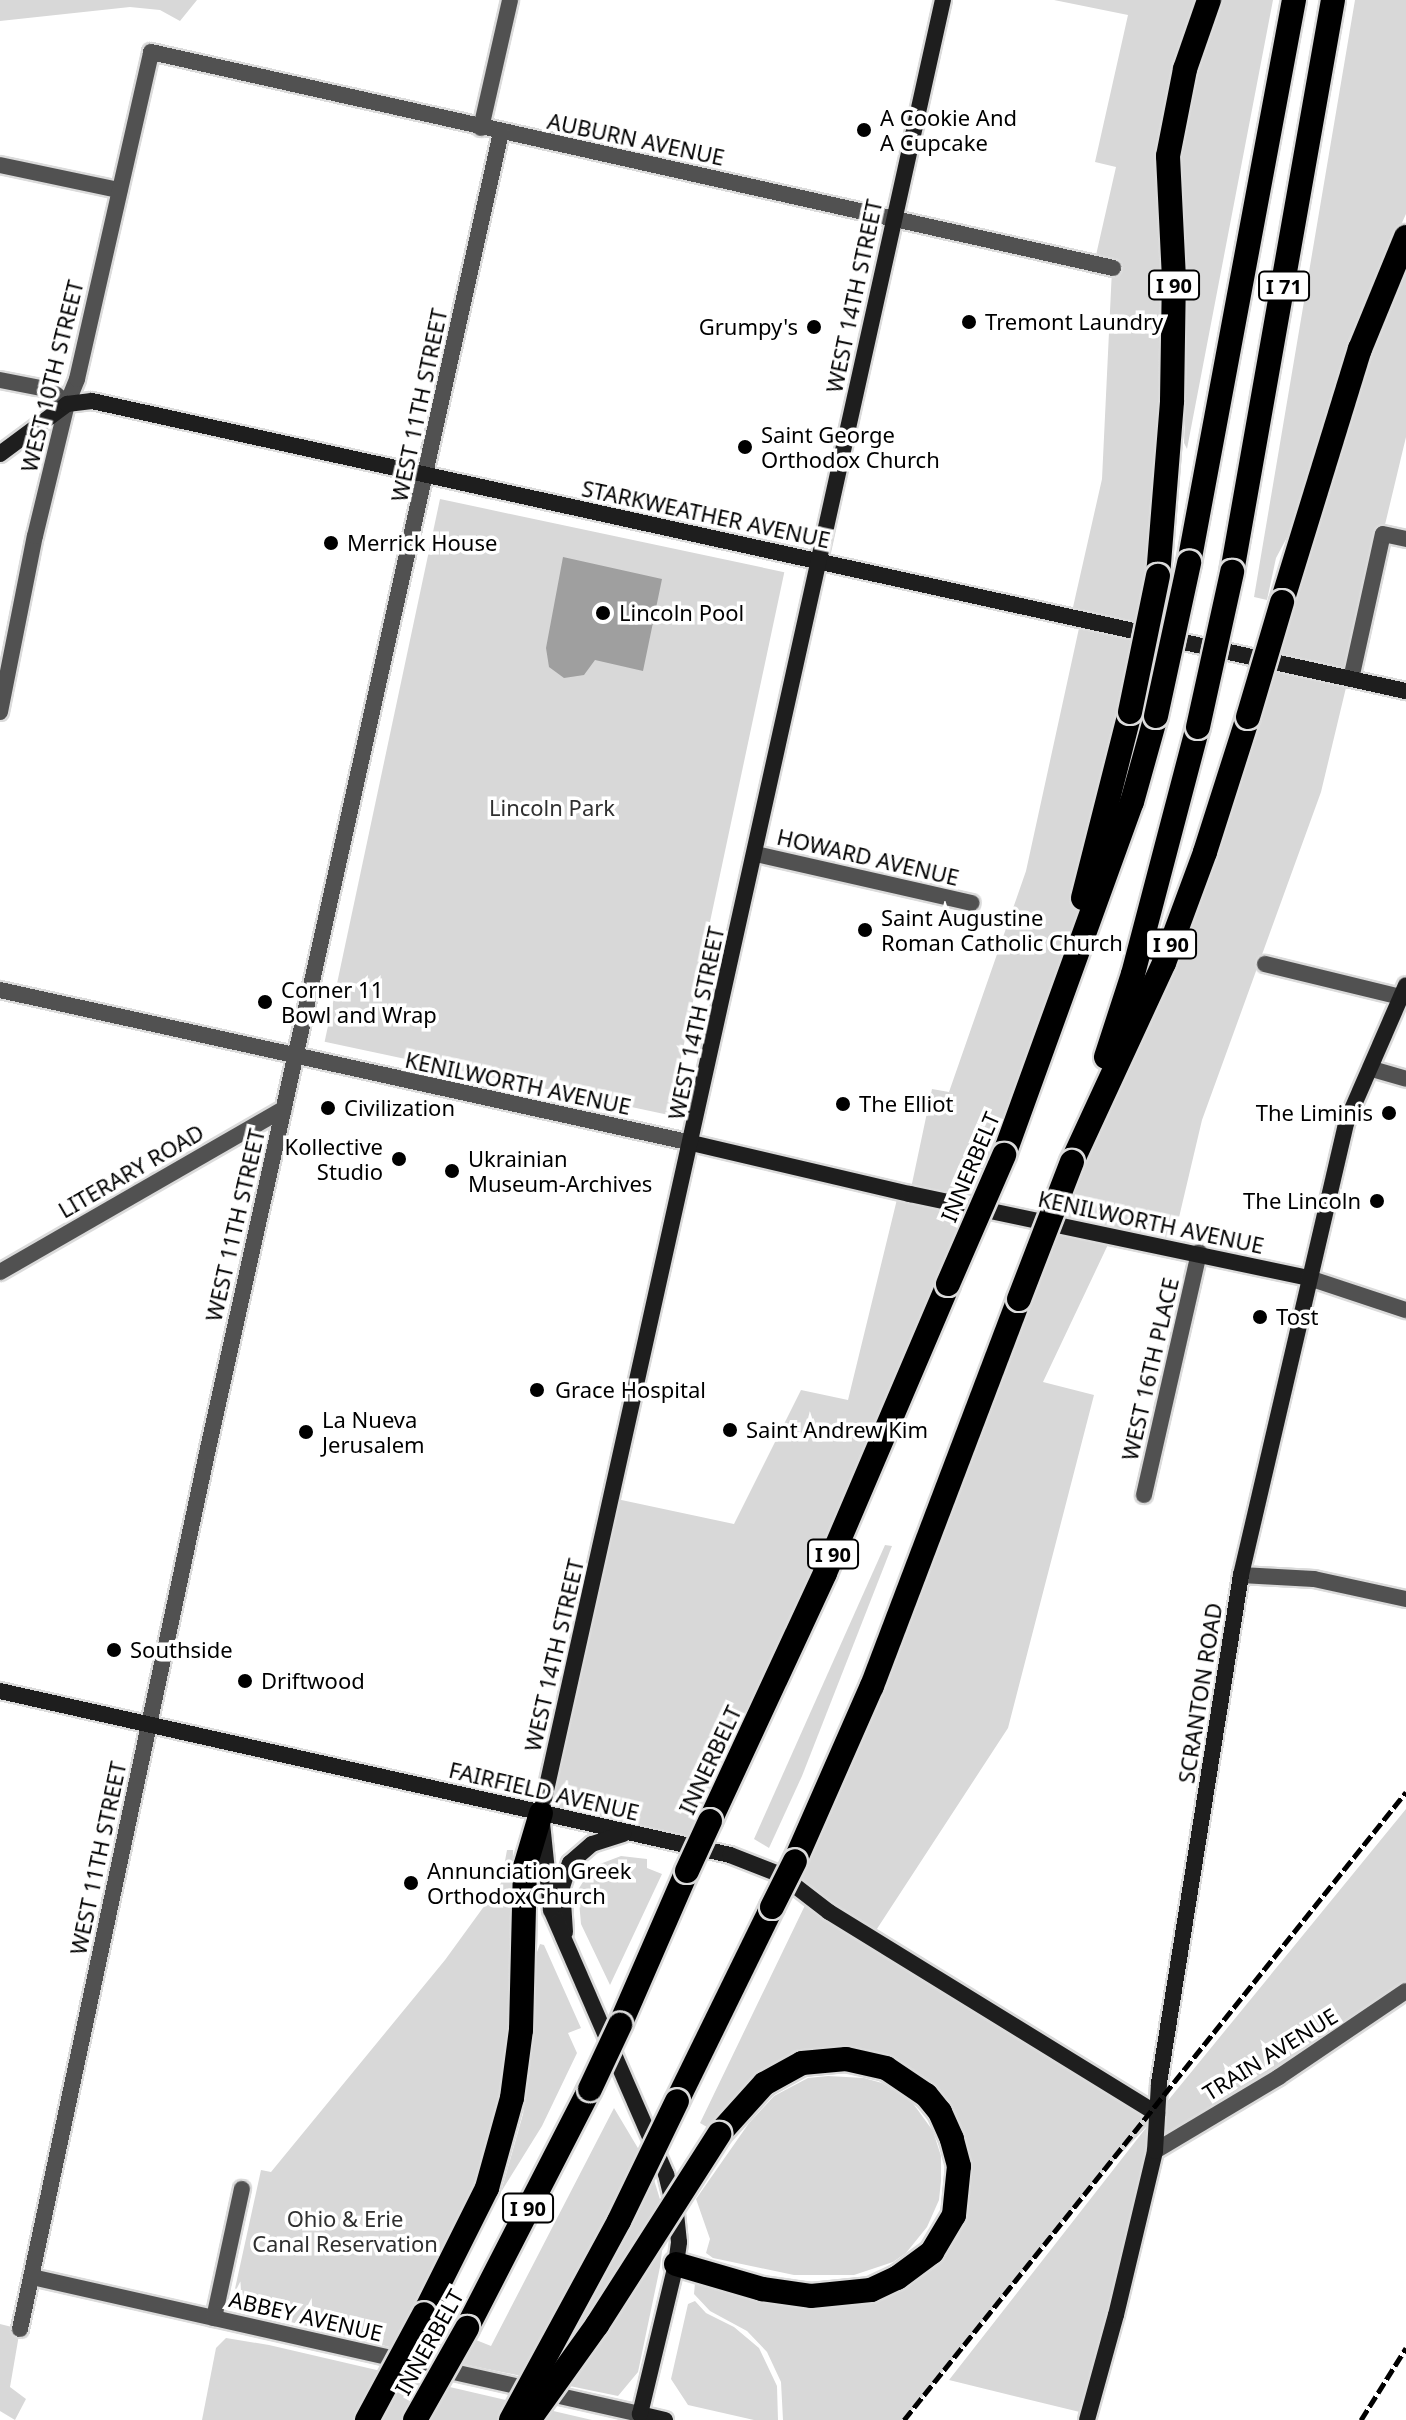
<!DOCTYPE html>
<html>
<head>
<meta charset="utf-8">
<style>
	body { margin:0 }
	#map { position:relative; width:1406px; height:2420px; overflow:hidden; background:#fff; font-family:"Noto Sans",sans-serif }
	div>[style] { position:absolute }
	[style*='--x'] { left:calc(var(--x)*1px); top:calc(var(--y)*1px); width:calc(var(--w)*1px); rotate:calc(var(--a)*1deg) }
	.green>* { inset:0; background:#d8d8d8; transform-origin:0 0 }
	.water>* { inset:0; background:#9f9f9f }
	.roads { filter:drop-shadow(2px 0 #dbdbdb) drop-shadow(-2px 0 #dbdbdb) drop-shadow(0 2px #dbdbdb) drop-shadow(0 -2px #dbdbdb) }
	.street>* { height:16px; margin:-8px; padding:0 8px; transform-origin:8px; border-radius:8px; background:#515151 }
	.secondary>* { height:16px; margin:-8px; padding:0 8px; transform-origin:8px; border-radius:8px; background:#1e1e1e }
	.highway>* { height:24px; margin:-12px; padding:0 12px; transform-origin:12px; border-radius:12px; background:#000 }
	.rail>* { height:5px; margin-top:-2.5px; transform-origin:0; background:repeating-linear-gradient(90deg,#000 0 12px,transparent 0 16px) }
	.bridges { filter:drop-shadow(2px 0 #dbdbdb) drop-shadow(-2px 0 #dbdbdb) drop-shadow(0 2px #dbdbdb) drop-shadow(0 -2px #dbdbdb) }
	.highway-bridge>* { height:24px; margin:-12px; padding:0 12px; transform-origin:12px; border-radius:12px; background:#000 }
	.dots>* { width:22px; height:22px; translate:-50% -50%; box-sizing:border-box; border:4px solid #fff; border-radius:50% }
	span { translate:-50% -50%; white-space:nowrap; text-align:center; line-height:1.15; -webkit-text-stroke:7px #fff; paint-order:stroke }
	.shield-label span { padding:2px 6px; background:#fff; border:2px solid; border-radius:6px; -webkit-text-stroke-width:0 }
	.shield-label { font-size:20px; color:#000; font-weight:700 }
	.poi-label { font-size:22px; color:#000 }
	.left { translate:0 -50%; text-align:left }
	.right { translate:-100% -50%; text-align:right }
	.street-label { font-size:22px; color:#000 }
	.park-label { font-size:22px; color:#2f2f2f }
</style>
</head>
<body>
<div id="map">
	<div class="green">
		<div style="clip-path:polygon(0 0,197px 0,180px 21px,160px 10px,130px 7px,0 21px)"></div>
		<div style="clip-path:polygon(1054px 0,1209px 0,1168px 156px,1164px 527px,1104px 818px,1065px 963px,1023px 1109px,698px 1848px,542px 1813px,612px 1498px,734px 1524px,801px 1390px,848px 1400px,899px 1191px,910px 1193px,932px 1089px,949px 1092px,1026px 871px,1081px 619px,1071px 616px,1102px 479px,1112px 269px,1094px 264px,1116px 167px,1095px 162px,1128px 15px)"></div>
		<div style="clip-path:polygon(1221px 0,1273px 0,1187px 449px,1184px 443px,1187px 355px,1181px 139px,1189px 89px)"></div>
		<div style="clip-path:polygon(1355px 0,1406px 0,1406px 214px,1357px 321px,1292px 528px,1276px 558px,1267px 600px,1254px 597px)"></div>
		<div style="clip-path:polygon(1406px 237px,1406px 437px,1321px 792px,1202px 1120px,1172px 1247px,1113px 1234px,1043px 1382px,1094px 1395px,1008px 1728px,871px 1938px,1157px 2114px,1406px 1809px,1406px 1991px,1155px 2151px,1088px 2414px,949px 2380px,1149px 2124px,1094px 2182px,904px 2420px,783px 2420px,781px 2382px,767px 2352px,747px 2331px,710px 2311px,694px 2294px,696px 2272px,762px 2289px,871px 2290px,932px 2252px,959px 2166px,908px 2080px,802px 2063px,719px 2134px,700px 2123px,809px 1897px,786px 1879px,1164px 963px)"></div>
		<div style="left:440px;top:499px;width:352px;height:555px;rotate:12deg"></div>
		<div style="clip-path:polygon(885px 1545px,892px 1546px,802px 1776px,769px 1848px,754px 1839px)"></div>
		<div style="clip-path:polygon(507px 1850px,513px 1850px,509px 2031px,502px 2085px,479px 2173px,415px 2302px,416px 2316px,491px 2346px,614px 2108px,651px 2170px,666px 2219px,660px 2267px,638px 2372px,618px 2396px,429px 2357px,231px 2307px,261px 2170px,271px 2172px,445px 1960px,501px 1883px)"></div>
		<div style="clip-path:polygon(621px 1856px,647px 1859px,647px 1868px,662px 1874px,610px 1985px,581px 1924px,578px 1890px,592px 1867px)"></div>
		<div style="clip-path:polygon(540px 1944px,544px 1945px,581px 2028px,568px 2033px,577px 2053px,542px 2126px,501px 2192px,523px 2114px,530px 2070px,534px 1960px)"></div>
		<div style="clip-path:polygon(828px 2076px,864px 2078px,882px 2083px,912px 2102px,933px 2131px,941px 2156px,941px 2181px,939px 2200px,927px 2227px,906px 2253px,893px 2262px,854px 2275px,794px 2275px,713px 2258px,706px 2253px,710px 2239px,696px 2199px,749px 2123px,774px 2096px,808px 2078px)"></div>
		<div style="clip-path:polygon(695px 2301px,706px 2313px,734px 2327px,759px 2348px,777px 2386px,778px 2420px,754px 2420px,688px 2405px,671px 2379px,688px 2304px)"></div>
		<div style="clip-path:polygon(0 2324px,20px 2329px,10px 2387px,26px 2399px,15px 2420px,0 2411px)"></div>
		<div style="clip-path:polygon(226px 2338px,269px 2345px,592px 2420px,202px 2420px,216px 2348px)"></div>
	</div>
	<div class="water">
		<div style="clip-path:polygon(563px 557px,662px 579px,643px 671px,595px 660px,584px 675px,564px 678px,549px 667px,546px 648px)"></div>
	</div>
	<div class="roads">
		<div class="street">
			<div style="--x:481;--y:128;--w:131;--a:-77.2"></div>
			<div style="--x:0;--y:165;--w:122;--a:11.9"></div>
			<div style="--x:0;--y:380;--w:52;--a:11.1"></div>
			<div style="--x:51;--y:390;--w:21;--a:41"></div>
			<div style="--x:1351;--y:679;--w:148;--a:-77.6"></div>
			<div style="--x:1383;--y:534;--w:24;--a:12"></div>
			<div style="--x:0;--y:712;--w:179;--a:-78.8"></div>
			<div style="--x:35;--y:536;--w:136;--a:-76.4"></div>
			<div style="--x:67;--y:404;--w:27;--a:-68"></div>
			<div style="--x:77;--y:379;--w:335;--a:-77.2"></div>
			<div style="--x:151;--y:52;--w:986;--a:12.65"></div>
			<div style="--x:756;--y:854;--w:221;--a:12.8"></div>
			<div style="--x:1265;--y:964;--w:139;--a:13.7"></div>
			<div style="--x:0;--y:990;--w:709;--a:12.47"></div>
			<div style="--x:1372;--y:1069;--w:35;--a:16"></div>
			<div style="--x:0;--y:1272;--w:327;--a:-29.9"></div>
			<div style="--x:1309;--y:1278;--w:102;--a:18.3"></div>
			<div style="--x:1144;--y:1495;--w:249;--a:-77.2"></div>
			<div style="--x:1241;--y:1575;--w:73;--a:3.1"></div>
			<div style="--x:1314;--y:1579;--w:94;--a:12.3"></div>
			<div style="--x:1155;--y:2151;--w:144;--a:-30.8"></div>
			<div style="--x:1279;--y:2077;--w:153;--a:-34.1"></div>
			<div style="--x:32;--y:2277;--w:623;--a:12.7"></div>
			<div style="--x:214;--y:2318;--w:132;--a:-77.8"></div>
			<div style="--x:20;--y:2329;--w:896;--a:-77.95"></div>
			<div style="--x:207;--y:1453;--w:1353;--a:-77.45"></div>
		</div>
		<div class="secondary">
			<div style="--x:0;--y:454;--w:84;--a:-36.7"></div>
			<div style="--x:67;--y:404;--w:25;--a:-7"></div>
			<div style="--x:92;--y:401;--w:1346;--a:12.45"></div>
			<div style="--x:692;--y:1143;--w:224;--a:13.2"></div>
			<div style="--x:910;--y:1194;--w:408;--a:11.9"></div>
			<div style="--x:0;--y:1691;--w:748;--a:12.66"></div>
			<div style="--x:730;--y:1855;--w:55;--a:21.4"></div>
			<div style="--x:781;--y:1875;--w:61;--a:37.6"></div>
			<div style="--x:829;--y:1912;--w:385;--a:31.6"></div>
			<div style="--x:565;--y:1932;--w:45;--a:-93.8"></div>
			<div style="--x:562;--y:1887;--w:25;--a:-72"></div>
			<div style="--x:570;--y:1863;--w:29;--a:-41"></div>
			<div style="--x:592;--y:1844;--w:33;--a:-18"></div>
			<div style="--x:665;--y:2420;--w:26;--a:-167"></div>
			<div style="--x:640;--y:2414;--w:154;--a:-76.5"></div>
			<div style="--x:676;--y:2264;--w:22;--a:-82"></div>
			<div style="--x:679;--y:2242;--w:27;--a:-96"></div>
			<div style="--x:676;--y:2215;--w:42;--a:-103.7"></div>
			<div style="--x:666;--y:2174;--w:288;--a:-113.5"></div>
			<div style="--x:551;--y:1910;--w:98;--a:-95.9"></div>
			<div style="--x:541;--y:1813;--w:1857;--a:-77.5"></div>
			<div style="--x:1087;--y:2420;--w:109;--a:-74.6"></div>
			<div style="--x:1116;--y:2315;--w:169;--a:-76.6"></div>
			<div style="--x:1155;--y:2151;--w:68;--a:-86.6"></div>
			<div style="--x:1159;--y:2083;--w:515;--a:-80.83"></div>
			<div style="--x:1241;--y:1575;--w:464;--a:-76.9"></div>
			<div style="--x:1346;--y:1123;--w:150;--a:-66.5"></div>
		</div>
		<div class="highway">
			<div style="--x:1189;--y:563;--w:573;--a:-79.44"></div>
			<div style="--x:1232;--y:572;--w:581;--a:-79.99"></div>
			<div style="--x:1158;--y:576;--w:176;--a:-85.4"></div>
			<div style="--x:1172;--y:401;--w:122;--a:-89.1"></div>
			<div style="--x:1174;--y:279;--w:123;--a:-92.8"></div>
			<div style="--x:1168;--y:156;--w:89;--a:-78.9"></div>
			<div style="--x:1185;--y:69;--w:73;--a:-70.8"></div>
			<div style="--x:1282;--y:602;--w:265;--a:-72.9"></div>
			<div style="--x:1360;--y:349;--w:121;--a:-67.7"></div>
			<div style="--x:1083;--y:898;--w:192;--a:-75.8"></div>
			<div style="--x:1106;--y:1057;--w:87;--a:-72"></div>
			<div style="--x:1133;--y:974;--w:255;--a:-75.3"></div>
			<div style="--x:1004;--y:1155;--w:375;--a:-70.1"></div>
			<div style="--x:1132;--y:802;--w:89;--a:-74.4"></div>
			<div style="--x:1072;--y:1162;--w:219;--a:-65.2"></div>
			<div style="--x:1164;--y:963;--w:118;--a:-69.7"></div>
			<div style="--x:1205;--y:852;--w:142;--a:-72.3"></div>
			<div style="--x:710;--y:1821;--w:273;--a:-65.1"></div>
			<div style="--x:825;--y:1573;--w:314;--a:-66.9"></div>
			<div style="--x:795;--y:1861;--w:191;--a:-66.3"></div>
			<div style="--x:872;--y:1686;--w:414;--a:-69.2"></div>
			<div style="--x:620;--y:2025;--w:168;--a:-66.5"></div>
			<div style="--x:677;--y:2101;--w:216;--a:-63.9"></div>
			<div style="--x:676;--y:2264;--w:90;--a:16.2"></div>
			<div style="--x:762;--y:2289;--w:49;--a:8.1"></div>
			<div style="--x:811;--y:2296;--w:60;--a:-5.7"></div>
			<div style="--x:871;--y:2290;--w:29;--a:-25"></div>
			<div style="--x:897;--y:2278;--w:44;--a:-36.6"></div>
			<div style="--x:932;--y:2252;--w:43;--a:-59.3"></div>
			<div style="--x:954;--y:2215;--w:49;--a:-84.2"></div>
			<div style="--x:959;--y:2166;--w:28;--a:-105"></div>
			<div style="--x:952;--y:2139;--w:30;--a:-114"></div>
			<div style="--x:940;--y:2112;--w:22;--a:-129"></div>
			<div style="--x:926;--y:2095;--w:48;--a:-146"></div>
			<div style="--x:886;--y:2068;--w:41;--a:-167.3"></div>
			<div style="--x:846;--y:2059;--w:44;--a:174.8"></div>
			<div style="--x:802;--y:2063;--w:43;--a:151.1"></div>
			<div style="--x:764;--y:2084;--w:67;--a:132"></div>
			<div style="--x:424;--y:2314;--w:141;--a:-63.4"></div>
			<div style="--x:487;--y:2188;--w:93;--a:-74.5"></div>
			<div style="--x:512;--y:2098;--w:69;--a:-82.5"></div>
			<div style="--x:521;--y:2030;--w:163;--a:-88.6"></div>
			<div style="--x:525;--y:1867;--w:56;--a:-73.5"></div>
			<div style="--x:467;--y:2328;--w:269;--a:-62.8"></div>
		</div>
	</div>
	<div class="rail">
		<div style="--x:904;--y:2420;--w:804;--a:-51.36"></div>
		<div style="--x:1361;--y:2420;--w:85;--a:-58"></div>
	</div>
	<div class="bridges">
		<div class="highway-bridge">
			<div style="--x:1130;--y:712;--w:139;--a:-78.4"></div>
			<div style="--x:1156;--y:716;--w:157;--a:-77.8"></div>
			<div style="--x:1248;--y:717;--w:120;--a:-73.5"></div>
			<div style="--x:1198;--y:727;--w:159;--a:-77.6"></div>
			<div style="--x:948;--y:1284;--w:141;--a:-66.5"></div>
			<div style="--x:1019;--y:1299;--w:147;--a:-68.9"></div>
			<div style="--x:687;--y:1871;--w:55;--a:-65.3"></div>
			<div style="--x:772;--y:1907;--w:51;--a:-63.4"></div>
			<div style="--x:590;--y:2089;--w:71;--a:-64.9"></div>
			<div style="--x:367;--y:2420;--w:120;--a:-61.7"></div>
			<div style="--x:415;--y:2420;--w:106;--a:-60.5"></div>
			<div style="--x:511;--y:2420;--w:226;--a:-61.5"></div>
			<div style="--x:619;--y:2221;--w:133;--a:-64.2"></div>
			<div style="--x:529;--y:2420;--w:117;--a:-54.4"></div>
			<div style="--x:597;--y:2325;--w:227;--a:-57.4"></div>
		</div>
	</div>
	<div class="dots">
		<div style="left:864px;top:130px;background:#000"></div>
		<div style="left:969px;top:322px;background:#000"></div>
		<div style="left:814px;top:327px;background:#000"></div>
		<div style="left:745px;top:447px;background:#000"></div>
		<div style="left:331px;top:543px;background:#000"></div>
		<div style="left:603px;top:613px;background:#000"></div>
		<div style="left:865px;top:930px;background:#000"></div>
		<div style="left:265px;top:1002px;background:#000"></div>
		<div style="left:843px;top:1104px;background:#000"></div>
		<div style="left:328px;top:1108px;background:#000"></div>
		<div style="left:1389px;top:1113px;background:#000"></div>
		<div style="left:399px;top:1159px;background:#000"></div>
		<div style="left:452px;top:1171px;background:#000"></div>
		<div style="left:1377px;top:1201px;background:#000"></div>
		<div style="left:1260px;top:1317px;background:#000"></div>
		<div style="left:537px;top:1390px;background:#000"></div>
		<div style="left:730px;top:1430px;background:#000"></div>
		<div style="left:306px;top:1432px;background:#000"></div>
		<div style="left:114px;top:1650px;background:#000"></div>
		<div style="left:245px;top:1681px;background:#000"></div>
		<div style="left:411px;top:1883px;background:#000"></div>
	</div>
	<div class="shield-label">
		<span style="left:1174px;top:285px">I 90</span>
		<span style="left:1284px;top:286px">I 71</span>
		<span style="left:1171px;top:944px">I 90</span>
		<span style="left:833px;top:1554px">I 90</span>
		<span style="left:528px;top:2208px">I 90</span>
	</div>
	<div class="poi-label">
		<span class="left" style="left:880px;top:130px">A Cookie And<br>A Cupcake</span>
		<span class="left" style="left:985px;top:322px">Tremont Laundry</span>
		<span class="right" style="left:798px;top:327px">Grumpy's</span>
		<span class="left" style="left:761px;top:447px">Saint George<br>Orthodox Church</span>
		<span class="left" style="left:347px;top:543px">Merrick House</span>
		<span class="left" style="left:619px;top:613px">Lincoln Pool</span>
		<span class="left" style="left:881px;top:930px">Saint Augustine<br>Roman Catholic Church</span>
		<span class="left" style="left:281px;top:1002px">Corner 11<br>Bowl and Wrap</span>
		<span class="left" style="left:859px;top:1104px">The Elliot</span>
		<span class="left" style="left:344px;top:1108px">Civilization</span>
		<span class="right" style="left:1373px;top:1113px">The Liminis</span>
		<span class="right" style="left:383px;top:1159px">Kollective<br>Studio</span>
		<span class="left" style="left:468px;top:1171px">Ukrainian<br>Museum-Archives</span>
		<span class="right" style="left:1361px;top:1201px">The Lincoln</span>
		<span class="left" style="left:1276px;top:1317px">Tost</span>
		<span class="left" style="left:555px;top:1390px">Grace Hospital</span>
		<span class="left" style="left:322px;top:1432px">La Nueva<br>Jerusalem</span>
		<span class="left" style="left:746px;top:1430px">Saint Andrew Kim</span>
		<span class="left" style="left:130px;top:1650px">Southside</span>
		<span class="left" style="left:261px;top:1681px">Driftwood</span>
		<span class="left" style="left:427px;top:1883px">Annunciation Greek<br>Orthodox Church</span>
	</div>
	<div class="street-label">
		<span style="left:636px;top:139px;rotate:12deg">AUBURN AVENUE</span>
		<span style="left:854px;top:296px;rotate:-78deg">WEST 14TH STREET</span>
		<span style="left:52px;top:376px;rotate:-76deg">WEST 10TH STREET</span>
		<span style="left:419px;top:405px;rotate:-78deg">WEST 11TH STREET</span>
		<span style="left:706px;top:514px;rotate:12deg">STARKWEATHER AVENUE</span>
		<span style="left:868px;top:857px;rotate:13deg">HOWARD AVENUE</span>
		<span style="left:696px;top:1023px;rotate:-78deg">WEST 14TH STREET</span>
		<span style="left:518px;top:1083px;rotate:12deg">KENILWORTH AVENUE</span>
		<span style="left:970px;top:1167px;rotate:-67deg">INNERBELT</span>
		<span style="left:131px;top:1171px;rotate:-30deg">LITERARY ROAD</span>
		<span style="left:1151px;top:1222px;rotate:12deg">KENILWORTH AVENUE</span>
		<span style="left:235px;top:1225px;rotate:-77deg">WEST 11TH STREET</span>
		<span style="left:1150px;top:1369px;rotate:-77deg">WEST 16TH PLACE</span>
		<span style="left:554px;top:1655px;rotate:-77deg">WEST 14TH STREET</span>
		<span style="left:1200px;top:1693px;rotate:-81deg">SCRANTON ROAD</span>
		<span style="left:710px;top:1760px;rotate:-65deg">INNERBELT</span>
		<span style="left:544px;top:1791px;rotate:13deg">FAIRFIELD AVENUE</span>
		<span style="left:98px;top:1858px;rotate:-78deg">WEST 11TH STREET</span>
		<span style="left:1270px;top:2054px;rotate:-32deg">TRAIN AVENUE</span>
		<span style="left:306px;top:2316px;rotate:13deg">ABBEY AVENUE</span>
		<span style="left:429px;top:2342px;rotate:-61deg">INNERBELT</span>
	</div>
	<div class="park-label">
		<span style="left:552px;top:808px">Lincoln Park</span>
		<span style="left:345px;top:2231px">Ohio &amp; Erie<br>Canal Reservation</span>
	</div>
</div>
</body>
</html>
